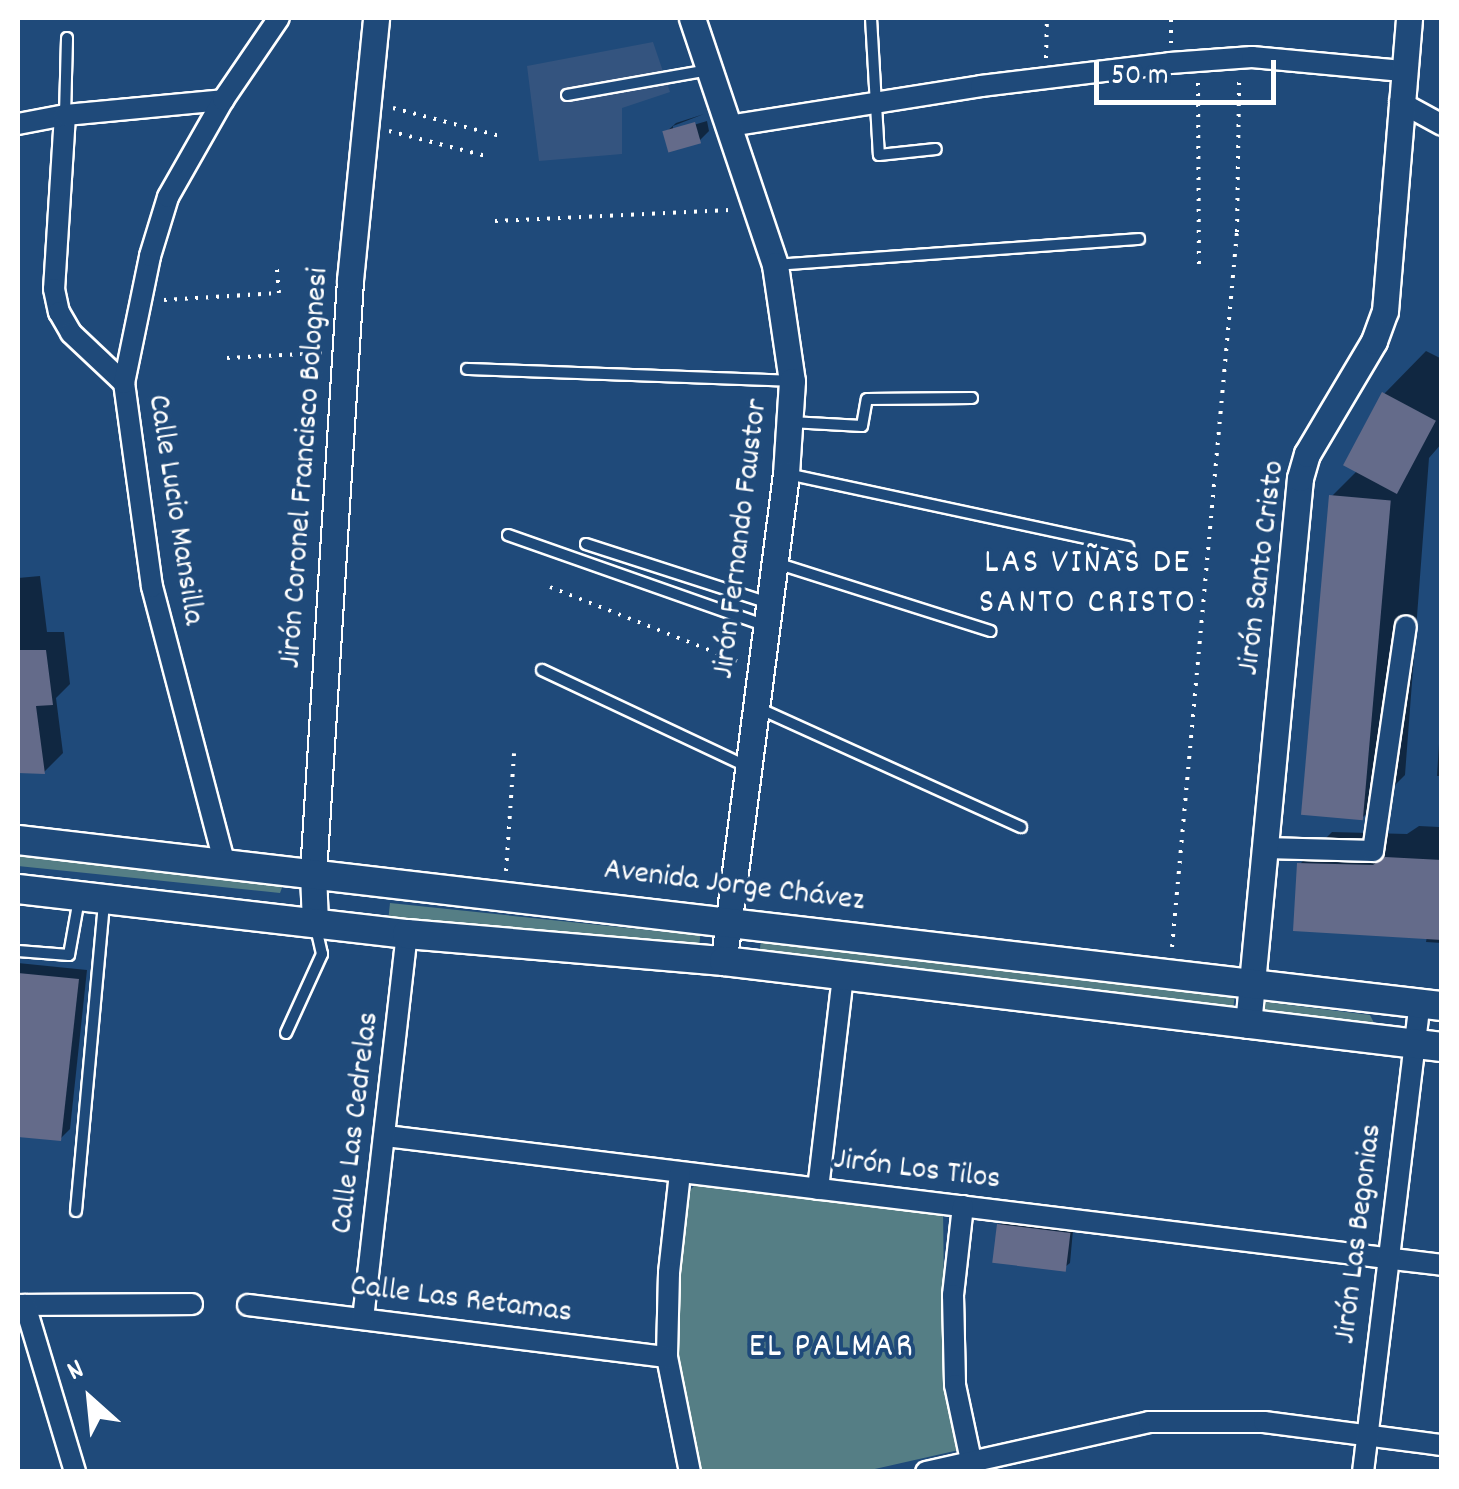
<!DOCTYPE html>
<html>
<head>
<meta charset="utf-8">
<style>
	body { margin:0 }
	#map { position:relative; width:1459px; height:1489px; overflow:hidden; background:#1f4a7a; font-family:Dekko,sans-serif }
	div>[style] { position:absolute }
	[style*='--x'] { left:calc(var(--x)*1px); top:calc(var(--y)*1px); width:calc(var(--w)*1px); rotate:calc(var(--a)*1deg) }
	.built>* { inset:0; background:#34547f }
	.green>* { inset:0; background:#557e85; transform-origin:0 0 }
	.shadow>* { inset:0; background:#0007 }
	.building>* { inset:0; background:#646b8a; transform-origin:0 0 }
	.path>* { height:4px; margin-top:-2px; transform-origin:0; background:repeating-linear-gradient(90deg,#fff 0 2.5px,transparent 0 10.5px) }
	.roads { filter:drop-shadow(2px 0 #fff) drop-shadow(-2px 0 #fff) drop-shadow(0 2px #fff) drop-shadow(0 -2px #fff) }
	.service>* { height:10px; margin:-5px; padding:0 5px; transform-origin:5px; border-radius:5px; background:#1f4a7a }
	.minor>* { height:20px; margin:-10px; padding:0 10px; transform-origin:10px; border-radius:10px; background:#1f4a7a }
	.tertiary>* { height:25px; margin:-12.5px; padding:0 12.5px; transform-origin:12.5px; border-radius:12.5px; background:#1f4a7a }
	.secondary>* { height:28px; margin:-14px; padding:0 14px; transform-origin:14px; border-radius:14px; background:#1f4a7a }
	span { translate:-50% -50%; white-space:nowrap; text-align:center; line-height:1.15; -webkit-text-stroke:8px #1f4a7a; paint-order:stroke }
	.street-label { font-size:32px; color:#fff }
	.neighbourhood-label { font-size:35px; color:#fff; letter-spacing:2.5px }
	.frame { position:absolute; inset:0; border:20px solid #fff; pointer-events:none }
	.north { position:absolute; left:40px; top:1349px; width:100px; height:100px; -webkit-text-stroke:8px #1f4a7a; paint-order:stroke; rotate:333deg; font-size:28px; font-weight:700; line-height:40px; text-align:center; color:#fff }
	.north::after { content:''; display:block; margin:auto; width:35px; height:45px; background:#fff; clip-path:polygon(50% 0,100% 100%,50% 72%,0 100%) }
	.scale { position:absolute; left:1094px; top:60px; width:182px; height:45px; box-sizing:border-box; border:5px solid #fff; border-top:0; padding-left:12px; font-size:30px; line-height:35px; white-space:nowrap; color:#fff; -webkit-text-stroke:8px #1f4a7a; paint-order:stroke }
</style>
</head>
<body>
<div id="map">
	<div class="built">
		<div style="clip-path:polygon(653px 42px,670px 92px,622px 108px,622px 154px,539px 161px,527px 66px)"></div>
	</div>
	<div class="green">
		<div style="clip-path:polygon(18px 856px,283px 885px,280px 893px,18px 866px)"></div>
		<div style="left:390px;top:903px;width:312px;height:17px;rotate:6deg"></div>
		<div style="left:761px;top:940px;width:477px;height:13px;rotate:7deg"></div>
		<div style="clip-path:polygon(1265px 1002px,1370px 1015px,1378px 1031px,1263px 1015px)"></div>
		<div style="clip-path:polygon(697px 1183px,943px 1207px,945px 1383px,959px 1450px,866px 1471px,698px 1471px,674px 1338px,675px 1263px,688px 1192px)"></div>
	</div>
	<div class="shadow">
		<div style="clip-path:polygon(704px 114px,673px 126px,673px 131px,707px 121px,709px 131px,699px 141px,665px 133px,676px 123px)"></div>
		<div style="clip-path:polygon(1426px 351px,1442px 359px,1442px 443px,1429px 458px,1405px 775px,1363px 817px,1331px 497px,1357px 471px,1384px 394px)"></div>
		<div style="clip-path:polygon(40px 576px,47px 632px,64px 632px,70px 684px,56px 698px,63px 753px,44px 772px,18px 770px,18px 578px)"></div>
		<div style="clip-path:polygon(1442px 696px,1442px 776px,1437px 776px)"></div>
		<div style="clip-path:polygon(1442px 793px,1442px 943px,1426px 942px,1427px 936px,1300px 864px,1332px 832px,1407px 834px,1419px 826px,1439px 827px)"></div>
		<div style="clip-path:polygon(18px 963px,87px 970px,70px 1129px,60px 1139px,18px 1134px)"></div>
		<div style="clip-path:polygon(1003px 1221px,1073px 1230px,1070px 1263px,1065px 1267px,999px 1226px)"></div>
	</div>
	<div class="building">
		<div style="left:695px;top:122px;width:22px;height:34px;rotate:74deg"></div>
		<div style="left:1382px;top:392px;width:61px;height:83px;rotate:28deg"></div>
		<div style="left:1329px;top:495px;width:62px;height:321px;rotate:5deg"></div>
		<div style="clip-path:polygon(18px 650px,46px 650px,53px 705px,36px 706px,45px 774px,18px 773px)"></div>
		<div style="clip-path:polygon(1385px 857px,1442px 860px,1442px 940px,1293px 931px,1297px 863px,1373px 865px)"></div>
		<div style="clip-path:polygon(18px 973px,79px 979px,61px 1141px,18px 1137px)"></div>
		<div style="left:997px;top:1224px;width:74px;height:39px;rotate:7deg"></div>
	</div>
	<div class="path">
		<div style="--x:1171;--y:43;--w:25;--a:-90"></div>
		<div style="--x:1046;--y:58;--w:40;--a:-88.6"></div>
		<div style="--x:1198;--y:83;--w:181;--a:89.7"></div>
		<div style="--x:393;--y:108;--w:111;--a:14.7"></div>
		<div style="--x:389;--y:131;--w:100;--a:14.5"></div>
		<div style="--x:495;--y:221;--w:235;--a:-2.7"></div>
		<div style="--x:164;--y:300;--w:115;--a:-3.5"></div>
		<div style="--x:279;--y:293;--w:24;--a:-95"></div>
		<div style="--x:227;--y:358;--w:95;--a:-3"></div>
		<div style="--x:550;--y:587;--w:201;--a:21.6"></div>
		<div style="--x:506;--y:871;--w:118;--a:-86.1"></div>
		<div style="--x:1172;--y:947;--w:718;--a:-84.81"></div>
		<div style="--x:1237;--y:232;--w:152;--a:-89.2"></div>
	</div>
	<div class="roads">
		<div class="service">
			<div style="--x:871;--y:18;--w:137;--a:86.7"></div>
			<div style="--x:879;--y:155;--w:57;--a:-6"></div>
			<div style="--x:567;--y:95;--w:144;--a:-10"></div>
			<div style="--x:65;--y:115;--w:77;--a:-88.5"></div>
			<div style="--x:776;--y:265;--w:364;--a:-4.1"></div>
			<div style="--x:467;--y:369;--w:324;--a:2.1"></div>
			<div style="--x:791;--y:422;--w:71;--a:3.2"></div>
			<div style="--x:862;--y:426;--w:27;--a:-80"></div>
			<div style="--x:867;--y:399;--w:105;--a:-0.5"></div>
			<div style="--x:787;--y:474;--w:349;--a:12.1"></div>
			<div style="--x:508;--y:535;--w:274;--a:19.4"></div>
			<div style="--x:586;--y:544;--w:192;--a:17.9"></div>
			<div style="--x:776;--y:563;--w:225;--a:17.6"></div>
			<div style="--x:542;--y:670;--w:228;--a:25.2"></div>
			<div style="--x:756;--y:707;--w:291;--a:24.4"></div>
			<div style="--x:18;--y:951;--w:51;--a:4.5"></div>
			<div style="--x:69;--y:955;--w:57;--a:-79.9"></div>
			<div style="--x:286;--y:1033;--w:87;--a:-65.5"></div>
			<div style="--x:322;--y:954;--w:27;--a:-103"></div>
			<div style="--x:76;--y:1211;--w:309;--a:-84.8"></div>
		</div>
		<div class="minor">
			<div style="--x:1400;--y:102;--w:48;--a:28.7"></div>
			<div style="--x:65;--y:115;--w:174;--a:93.6"></div>
			<div style="--x:54;--y:289;--w:24;--a:78"></div>
			<div style="--x:59;--y:312;--w:24;--a:60"></div>
			<div style="--x:71;--y:333;--w:73;--a:43.3"></div>
			<div style="--x:18;--y:124;--w:48;--a:-10.8"></div>
			<div style="--x:65;--y:115;--w:159;--a:-5.4"></div>
			<div style="--x:729;--y:126;--w:255;--a:-9"></div>
			<div style="--x:981;--y:86;--w:190;--a:-6.9"></div>
			<div style="--x:1170;--y:63;--w:82;--a:-4.2"></div>
			<div style="--x:1252;--y:57;--w:151;--a:5.3"></div>
			<div style="--x:1267;--y:848;--w:106;--a:1.6"></div>
			<div style="--x:1373;--y:851;--w:227;--a:-81.7"></div>
			<div style="--x:224;--y:861;--w:283;--a:-104.7"></div>
			<div style="--x:152;--y:587;--w:206;--a:-97.8"></div>
			<div style="--x:124;--y:383;--w:130;--a:-78.4"></div>
			<div style="--x:150;--y:256;--w:62;--a:-73"></div>
			<div style="--x:168;--y:197;--w:112;--a:-60.4"></div>
			<div style="--x:223;--y:100;--w:99;--a:-55.7"></div>
			<div style="--x:386;--y:1136;--w:1064;--a:6.96"></div>
			<div style="--x:680;--y:1173;--w:101;--a:96.3"></div>
			<div style="--x:669;--y:1273;--w:84;--a:91.4"></div>
			<div style="--x:667;--y:1357;--w:117;--a:78.7"></div>
			<div style="--x:818;--y:1189;--w:214;--a:-83.3"></div>
			<div style="--x:963;--y:1206;--w:90;--a:96.4"></div>
			<div style="--x:953;--y:1295;--w:90;--a:88.7"></div>
			<div style="--x:955;--y:1385;--w:77;--a:78"></div>
			<div style="--x:18;--y:1305;--w:174;--a:-0.3"></div>
			<div style="--x:25;--y:1305;--w:174;--a:73.3"></div>
			<div style="--x:248;--y:1305;--w:422;--a:7.1"></div>
			<div style="--x:363;--y:1319;--w:388;--a:-83.5"></div>
			<div style="--x:926;--y:1472;--w:229;--a:-12.6"></div>
			<div style="--x:1149;--y:1422;--w:115;--a:0"></div>
			<div style="--x:1264;--y:1422;--w:179;--a:7.4"></div>
			<div style="--x:1363;--y:1472;--w:472;--a:-83.1"></div>
		</div>
		<div class="tertiary">
			<div style="--x:692;--y:18;--w:261;--a:71.4"></div>
			<div style="--x:775;--y:265;--w:117;--a:81.7"></div>
			<div style="--x:792;--y:381;--w:93;--a:93.7"></div>
			<div style="--x:786;--y:474;--w:491;--a:97.3"></div>
			<div style="--x:315;--y:924;--w:51;--a:-92.2"></div>
			<div style="--x:313;--y:873;--w:594;--a:-86.43"></div>
			<div style="--x:350;--y:280;--w:263;--a:-84.3"></div>
			<div style="--x:1248;--y:1025;--w:549;--a:-84.57"></div>
			<div style="--x:1300;--y:478;--w:25;--a:-74"></div>
			<div style="--x:1307;--y:454;--w:131;--a:-59.3"></div>
			<div style="--x:1374;--y:341;--w:32;--a:-70"></div>
			<div style="--x:1385;--y:311;--w:294;--a:-85.3"></div>
		</div>
		<div class="secondary">
			<div style="--x:18;--y:840;--w:1434;--a:6.65"></div>
			<div style="--x:18;--y:889;--w:392;--a:6.6"></div>
			<div style="--x:407;--y:934;--w:318;--a:4.9"></div>
			<div style="--x:724;--y:961;--w:723;--a:6.83"></div>
		</div>
	</div>
	<div class="street-label">
		<span style="left:306px;top:468px;rotate:-86deg">Jirón Coronel Francisco Bolognesi</span>
		<span style="left:174px;top:510px;rotate:81deg">Calle Lucio Mansilla</span>
		<span style="left:742px;top:539px;rotate:-83deg">Jirón Fernando Faustor</span>
		<span style="left:1263px;top:568px;rotate:-83deg">Jirón Santo Cristo</span>
		<span style="left:734px;top:887px;rotate:7deg">Avenida Jorge Chávez</span>
		<span style="left:357px;top:1123px;rotate:-83deg">Calle Las Cedrelas</span>
		<span style="left:917px;top:1171px;rotate:7deg">Jirón Los Tilos</span>
		<span style="left:1360px;top:1234px;rotate:-83deg">Jirón Las Begonias</span>
		<span style="left:461px;top:1301px;rotate:7deg">Calle Las Retamas</span>
	</div>
	<div class="neighbourhood-label">
		<span style="left:1088px;top:584px">LAS VIÑAS DE<br>SANTO CRISTO</span>
		<span style="left:832px;top:1348px">EL PALMAR</span>
	</div>
	<div class="frame"></div>
	<div class="north">N</div>
	<div class="scale">50 m</div>
</div>
</body>
</html>
